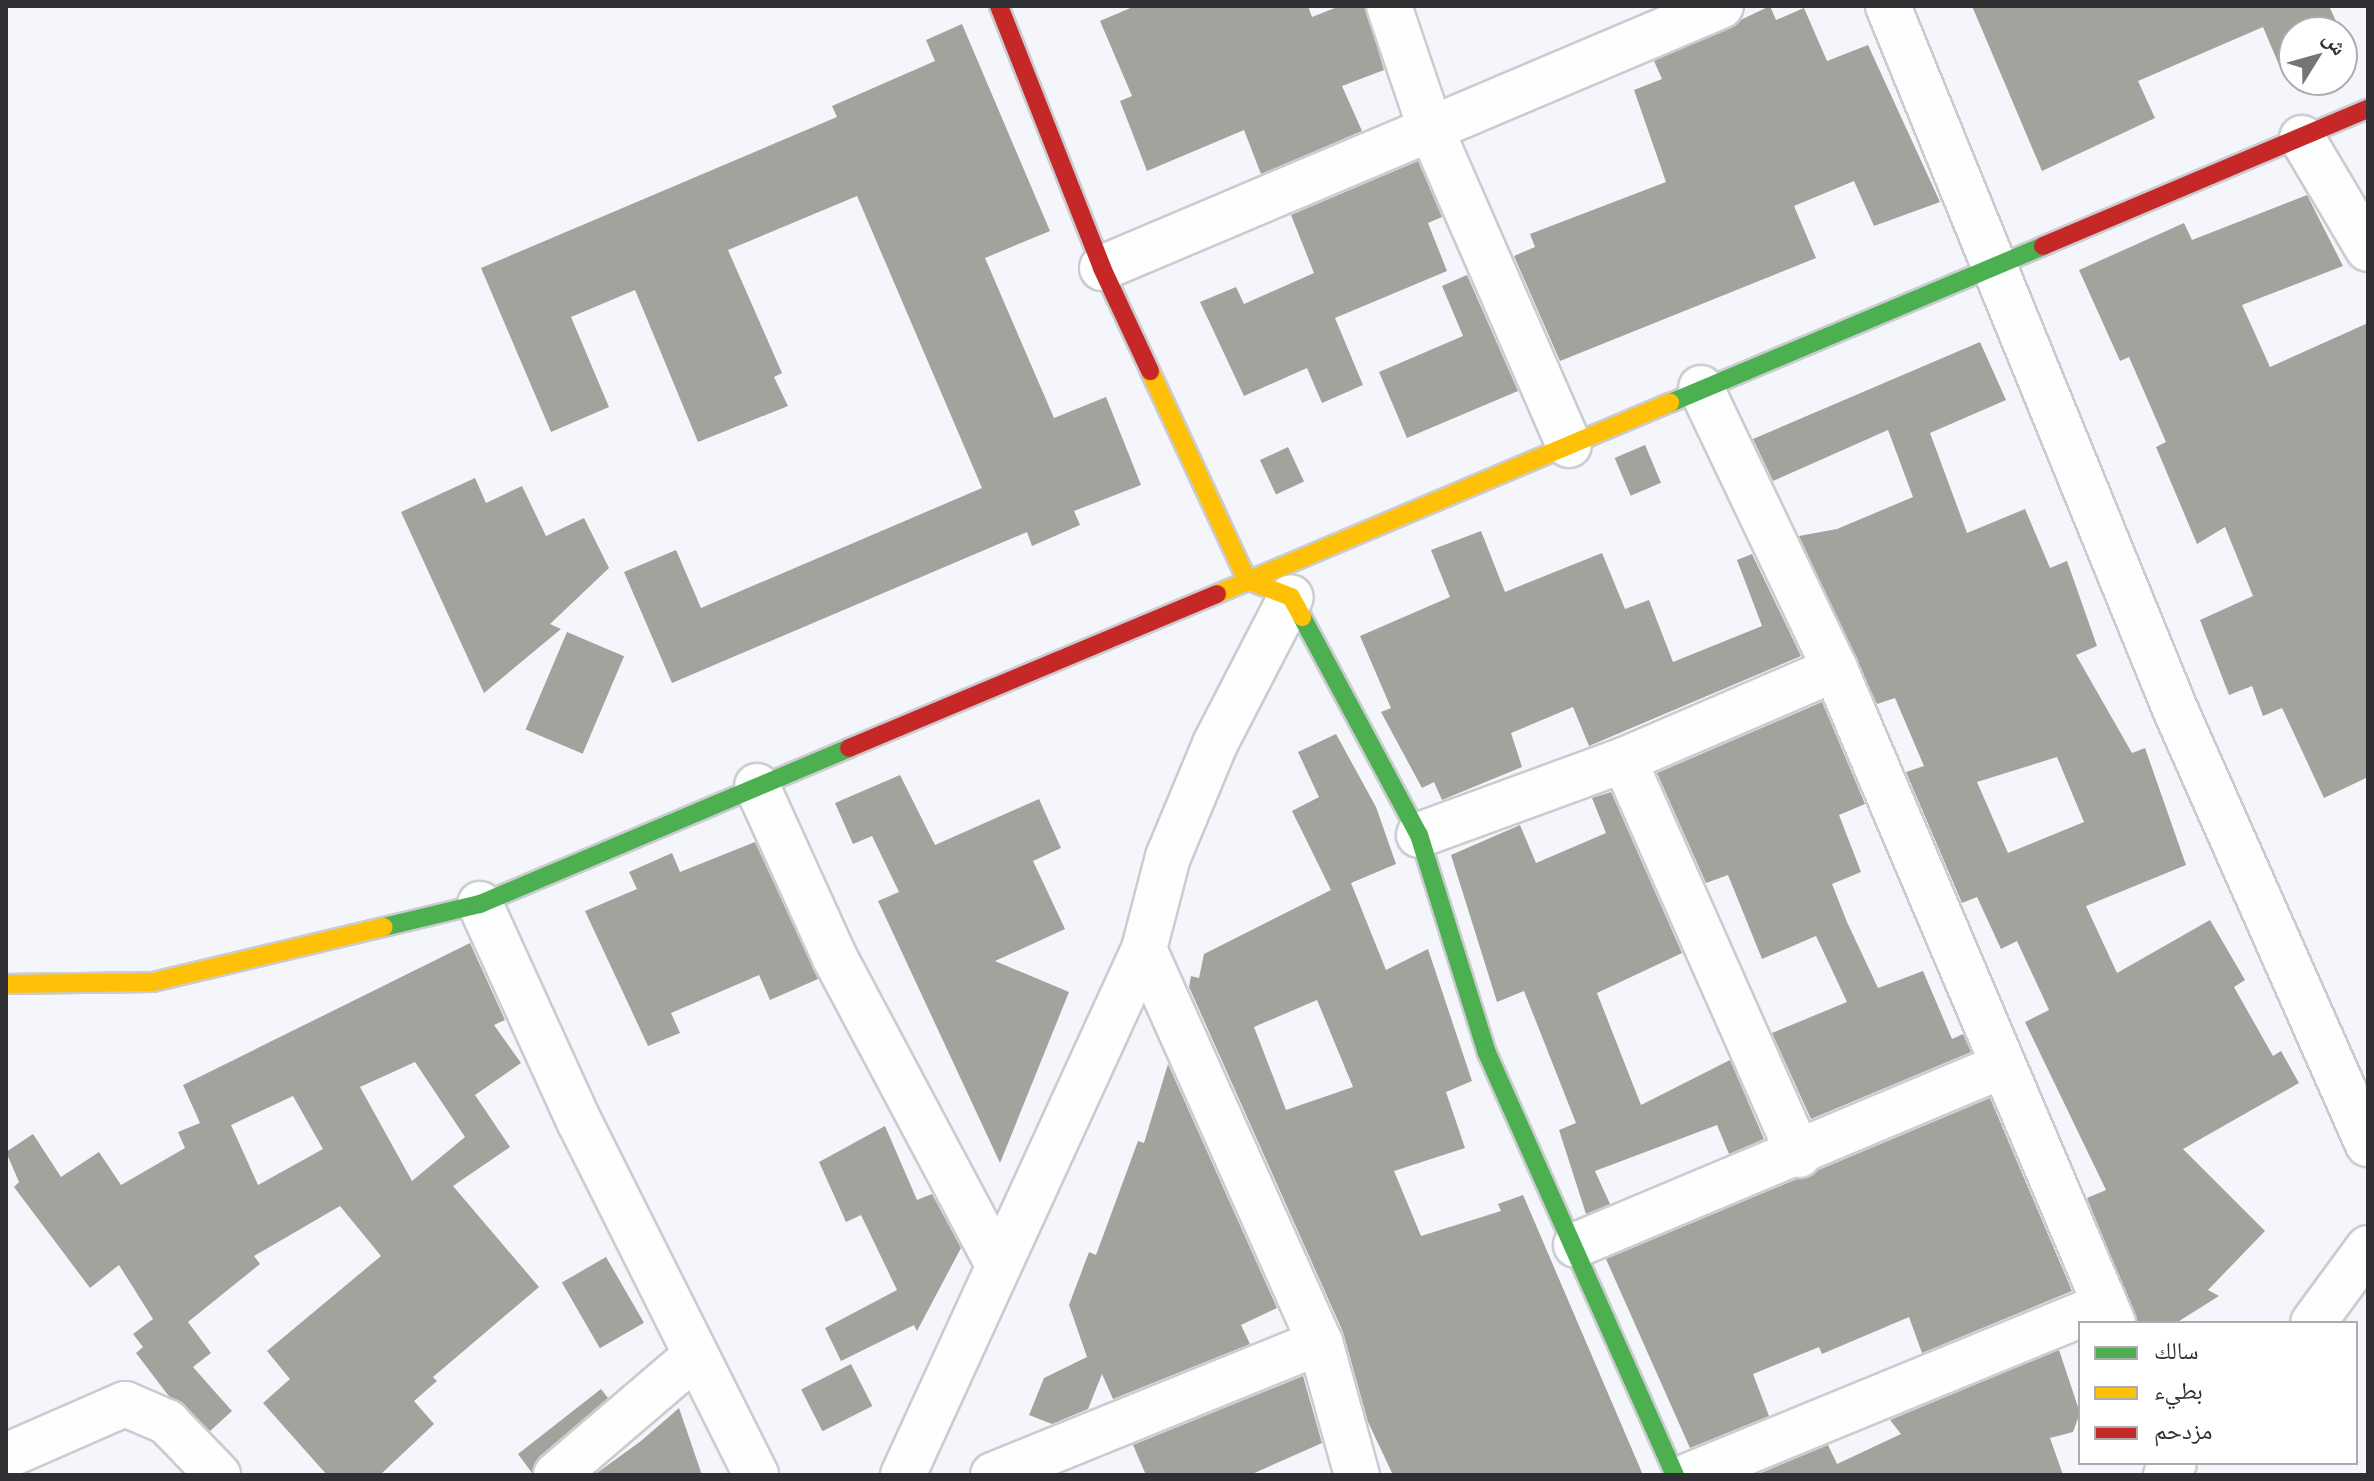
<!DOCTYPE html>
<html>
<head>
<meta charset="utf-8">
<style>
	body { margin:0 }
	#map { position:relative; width:2374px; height:1481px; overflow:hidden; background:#f4f6fb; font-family:Jost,"Noto Naskh Arabic",sans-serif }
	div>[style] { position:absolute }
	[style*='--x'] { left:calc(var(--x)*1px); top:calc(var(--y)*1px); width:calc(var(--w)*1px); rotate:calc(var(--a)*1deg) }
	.building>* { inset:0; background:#a2a39d; transform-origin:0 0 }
	.roads { filter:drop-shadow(2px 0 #cbccd0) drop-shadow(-2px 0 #cbccd0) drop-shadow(0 2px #cbccd0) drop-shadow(0 -2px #cbccd0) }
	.street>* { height:44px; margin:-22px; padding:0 22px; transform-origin:22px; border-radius:22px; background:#fdfefe }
	.fast>* { height:18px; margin:-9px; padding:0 9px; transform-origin:9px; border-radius:9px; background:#4caf50 }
	.slow>* { height:18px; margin:-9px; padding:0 9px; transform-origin:9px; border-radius:9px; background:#ffc107 }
	.jam>* { height:18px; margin:-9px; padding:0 9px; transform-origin:9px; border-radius:9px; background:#c62828 }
	span { translate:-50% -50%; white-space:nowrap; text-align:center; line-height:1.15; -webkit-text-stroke:8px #fff; paint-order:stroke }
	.frame { position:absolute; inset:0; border:8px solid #2e3033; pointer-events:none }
	.legend { position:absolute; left:2078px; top:1321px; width:280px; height:144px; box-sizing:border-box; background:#fff; border:2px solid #abacad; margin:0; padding:10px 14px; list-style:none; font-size:24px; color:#2e3033 }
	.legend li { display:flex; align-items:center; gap:16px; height:40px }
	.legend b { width:40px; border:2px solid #abacad }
	.north { position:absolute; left:2278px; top:16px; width:80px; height:80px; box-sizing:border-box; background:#fff; border:2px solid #abacad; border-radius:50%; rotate:53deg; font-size:22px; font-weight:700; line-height:32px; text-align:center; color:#2e3033 }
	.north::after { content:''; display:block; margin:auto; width:28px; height:36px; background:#737579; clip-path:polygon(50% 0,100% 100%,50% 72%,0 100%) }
</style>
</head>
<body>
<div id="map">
	<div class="building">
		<div style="clip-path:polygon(1135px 6px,1308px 6px,1312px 17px,1340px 6px,1365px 6px,1384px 70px,1342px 86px,1362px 131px,1261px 174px,1244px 130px,1147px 171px,1120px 101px,1132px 96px,1100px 21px)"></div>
		<div style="clip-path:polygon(1770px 6px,1776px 20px,1804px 8px,1827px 61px,1868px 45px,1940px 202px,1874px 226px,1854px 181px,1794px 206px,1816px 258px,1560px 361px,1514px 256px,1535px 247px,1530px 234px,1666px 182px,1634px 90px,1662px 79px,1654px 61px)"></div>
		<div style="clip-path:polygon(1972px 6px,2329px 6px,2341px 32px,2294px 32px,2294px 67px,2282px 72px,2263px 27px,2138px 81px,2155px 118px,2042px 171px)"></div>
		<div style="clip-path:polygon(962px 24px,1050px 231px,985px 258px,1054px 418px,1106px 397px,1141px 485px,1074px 511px,1080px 525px,1032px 546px,1027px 532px,672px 683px,624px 572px,676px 550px,701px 608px,982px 488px,857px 196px,728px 250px,782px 373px,774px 377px,788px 406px,698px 442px,635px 290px,571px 317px,609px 407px,551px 432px,481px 268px,837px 117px,832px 106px,935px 61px,926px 40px)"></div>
		<div style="clip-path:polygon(1418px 161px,1442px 217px,1428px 223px,1447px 271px,1335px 318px,1363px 385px,1322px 403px,1307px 368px,1244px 396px,1200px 302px,1236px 287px,1244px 304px,1314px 273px,1291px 215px)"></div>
		<div style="clip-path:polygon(2307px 195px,2343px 266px,2242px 305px,2270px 367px,2368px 323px,2368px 777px,2324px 798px,2282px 708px,2263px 716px,2252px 686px,2229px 695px,2200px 620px,2253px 596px,2225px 527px,2197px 544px,2156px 447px,2166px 442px,2129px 357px,2120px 361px,2079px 270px,2184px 223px,2192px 240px)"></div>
		<div style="clip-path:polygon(1467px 275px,1518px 391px,1407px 438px,1379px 372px,1463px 336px,1442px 286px)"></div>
		<div style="clip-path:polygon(evenodd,1980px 342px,2006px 400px,1930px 433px,1967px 533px,2025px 509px,2050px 568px,2067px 561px,2097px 646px,2076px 655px,2132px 753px,2145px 748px,2186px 865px,2086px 906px,2117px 973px,2210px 920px,2245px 980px,2234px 987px,2273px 1056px,2281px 1051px,2299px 1083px,2183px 1149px,2265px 1231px,2208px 1290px,2219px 1296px,2176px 1323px,2138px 1323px,2087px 1198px,2106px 1190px,2025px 1022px,2049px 1010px,2017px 941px,2001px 949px,1977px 897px,1962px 903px,1906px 772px,1924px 766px,1895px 698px,1877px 704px,1799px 536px,1837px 529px,1913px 497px,1888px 430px,1773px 481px,1753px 439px,1980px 342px,2057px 757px,2084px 822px,2008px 853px,1977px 782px,2057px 757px)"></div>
		<div style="left:1645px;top:445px;width:41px;height:33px;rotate:67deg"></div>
		<div style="left:1288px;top:447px;width:38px;height:31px;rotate:65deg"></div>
		<div style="clip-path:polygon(475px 478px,486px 503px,522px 486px,546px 536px,584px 518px,609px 568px,550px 624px,561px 629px,484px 693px,401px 512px)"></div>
		<div style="clip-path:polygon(1481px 531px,1505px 592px,1602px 553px,1625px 609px,1649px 600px,1673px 662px,1762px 626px,1737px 560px,1752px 554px,1801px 656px,1589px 746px,1573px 707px,1511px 733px,1522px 767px,1442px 800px,1434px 782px,1422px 788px,1381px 712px,1391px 708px,1360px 636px,1450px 597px,1431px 550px)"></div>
		<div style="left:567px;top:632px;width:62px;height:106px;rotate:23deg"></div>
		<div style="clip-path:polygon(1822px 702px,1865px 804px,1839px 815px,1861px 872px,1832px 884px,1847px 922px,1878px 988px,1923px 971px,1952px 1039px,1963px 1034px,1971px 1052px,1811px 1119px,1772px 1033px,1847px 1002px,1816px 936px,1762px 959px,1728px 875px,1706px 883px,1657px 773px)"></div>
		<div style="clip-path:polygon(evenodd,1336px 734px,1376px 807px,1396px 864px,1351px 883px,1386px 970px,1428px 949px,1472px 1081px,1446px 1092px,1465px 1148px,1394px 1171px,1421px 1236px,1501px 1211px,1498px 1204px,1523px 1195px,1643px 1475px,1393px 1475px,1368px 1422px,1343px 1332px,1189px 987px,1191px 976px,1199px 978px,1204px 954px,1331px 890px,1292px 811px,1319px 797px,1298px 752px,1336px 734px,1317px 1000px,1353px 1087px,1286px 1110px,1254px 1027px,1317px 1000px)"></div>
		<div style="clip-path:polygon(900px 775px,935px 845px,1039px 799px,1061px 848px,1033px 861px,1065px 929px,995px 961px,1069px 992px,1000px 1163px,878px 901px,899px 892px,872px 836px,853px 844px,835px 803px)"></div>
		<div style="clip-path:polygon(1611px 792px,1682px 953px,1597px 993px,1641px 1105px,1730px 1060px,1764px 1139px,1729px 1154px,1717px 1125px,1595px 1171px,1610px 1204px,1586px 1214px,1559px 1130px,1576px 1123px,1524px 991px,1497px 1002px,1451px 855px,1520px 825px,1536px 863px,1606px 833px,1592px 798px)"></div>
		<div style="clip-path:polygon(755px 842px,818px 979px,770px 1000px,759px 975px,671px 1013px,680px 1033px,648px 1046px,585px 911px,637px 889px,629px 872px,672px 853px,680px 872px)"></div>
		<div style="clip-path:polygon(evenodd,470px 943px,505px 1020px,494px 1025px,521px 1063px,475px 1095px,510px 1147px,453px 1186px,539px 1287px,433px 1377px,437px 1381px,414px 1401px,434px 1424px,380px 1475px,327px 1475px,263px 1403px,290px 1379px,267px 1351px,381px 1256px,340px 1206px,254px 1256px,260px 1264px,188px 1322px,211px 1353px,193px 1367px,232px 1411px,210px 1431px,168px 1395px,136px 1353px,143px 1347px,133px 1334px,153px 1319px,119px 1265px,90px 1288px,14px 1187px,19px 1182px,6px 1152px,33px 1134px,61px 1177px,99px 1152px,121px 1185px,185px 1148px,178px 1132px,200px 1123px,183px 1085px,470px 943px,415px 1062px,465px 1137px,412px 1181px,360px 1087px,415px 1062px,470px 943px,293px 1096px,323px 1149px,258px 1185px,231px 1125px,293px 1096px)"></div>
		<div style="clip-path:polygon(1168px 1064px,1277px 1308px,1241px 1325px,1250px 1344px,1113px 1399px,1102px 1374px,1088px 1409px,1052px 1424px,1029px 1415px,1044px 1378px,1087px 1357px,1069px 1305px,1089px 1252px,1096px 1255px,1138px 1141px,1144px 1143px)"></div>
		<div style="clip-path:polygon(1990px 1098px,2072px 1291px,1922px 1353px,1909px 1317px,1822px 1354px,1819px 1347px,1753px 1374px,1769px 1416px,1690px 1448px,1606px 1259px)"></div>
		<div style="clip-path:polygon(885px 1126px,917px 1200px,932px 1194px,961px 1248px,917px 1331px,914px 1325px,841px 1361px,825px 1328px,897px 1290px,861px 1215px,846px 1222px,819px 1162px)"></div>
		<div style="left:606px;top:1257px;width:76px;height:51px;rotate:60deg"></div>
		<div style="clip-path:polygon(2059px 1350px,2080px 1413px,2073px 1432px,2050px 1438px,2063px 1475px,1756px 1475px,1828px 1445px,1837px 1464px,1901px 1434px,1890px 1420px)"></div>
		<div style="left:851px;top:1364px;width:47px;height:56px;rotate:63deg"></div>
		<div style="clip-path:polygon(1303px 1376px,1322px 1443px,1250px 1475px,1146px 1475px,1133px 1445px)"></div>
		<div style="clip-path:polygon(601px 1389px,608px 1398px,540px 1456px,532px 1473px,518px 1454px)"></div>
		<div style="clip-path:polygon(679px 1408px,702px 1475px,594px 1475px,641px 1441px)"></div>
	</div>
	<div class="roads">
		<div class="street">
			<div style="--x:1389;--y:6;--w:128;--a:71.3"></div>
			<div style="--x:1430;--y:127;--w:347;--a:66.4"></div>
			<div style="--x:1888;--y:6;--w:759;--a:67.79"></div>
			<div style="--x:2175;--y:709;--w:476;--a:66.1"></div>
			<div style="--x:2302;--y:138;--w:129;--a:59.3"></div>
			<div style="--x:1102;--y:268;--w:672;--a:-22.94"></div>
			<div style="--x:1701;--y:388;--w:311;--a:64.5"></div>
			<div style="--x:1835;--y:669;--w:711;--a:66.97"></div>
			<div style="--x:1624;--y:760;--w:432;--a:66.1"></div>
			<div style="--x:757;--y:786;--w:189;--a:65.6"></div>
			<div style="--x:835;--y:958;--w:347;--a:62"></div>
			<div style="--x:1419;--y:835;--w:218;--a:-20.1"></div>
			<div style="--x:1624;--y:760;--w:230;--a:-23.3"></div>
			<div style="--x:480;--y:904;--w:239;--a:65.5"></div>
			<div style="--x:579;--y:1121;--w:396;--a:63.4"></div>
			<div style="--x:1144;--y:949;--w:431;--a:65.9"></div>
			<div style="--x:1320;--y:1342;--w:138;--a:74.5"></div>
			<div style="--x:1576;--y:1245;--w:462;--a:-22.8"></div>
			<div style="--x:2313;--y:1323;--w:93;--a:-53.7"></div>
			<div style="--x:6;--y:1456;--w:130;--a:-23.6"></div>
			<div style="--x:125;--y:1404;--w:46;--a:23.2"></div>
			<div style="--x:167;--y:1422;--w:74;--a:46.1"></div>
			<div style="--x:556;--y:1475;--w:180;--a:-40.5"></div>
			<div style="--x:903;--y:1475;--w:579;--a:-65.38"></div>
			<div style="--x:1144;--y:949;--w:95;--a:-75.4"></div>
			<div style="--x:1168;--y:857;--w:122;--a:-67.4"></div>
			<div style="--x:1215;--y:744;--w:165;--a:-62.7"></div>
			<div style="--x:993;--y:1475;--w:353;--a:-22.1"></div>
			<div style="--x:1690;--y:1475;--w:448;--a:-22.3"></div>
			<div style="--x:2166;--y:1475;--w:14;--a:-56"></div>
		</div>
		<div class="fast">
			<div style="--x:1670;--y:403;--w:405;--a:-22.8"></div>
			<div style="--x:1302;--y:617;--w:247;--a:61.8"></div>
			<div style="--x:1419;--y:835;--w:228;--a:72.7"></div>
			<div style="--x:1487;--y:1053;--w:462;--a:66"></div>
			<div style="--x:384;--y:927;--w:99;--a:-13.5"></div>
			<div style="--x:480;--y:904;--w:401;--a:-22.9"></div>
		</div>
		<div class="slow">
			<div style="--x:1150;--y:371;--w:230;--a:65.1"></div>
			<div style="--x:1247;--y:580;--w:47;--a:21.1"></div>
			<div style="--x:1291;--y:597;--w:23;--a:61"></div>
			<div style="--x:1217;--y:594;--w:492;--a:-22.9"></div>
			<div style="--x:6;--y:984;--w:147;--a:-0.8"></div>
			<div style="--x:153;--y:982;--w:237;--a:-13.4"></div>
		</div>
		<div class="jam">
			<div style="--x:999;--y:6;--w:282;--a:68.5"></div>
			<div style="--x:1102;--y:268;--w:114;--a:65"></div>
			<div style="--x:2043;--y:246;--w:353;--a:-22.9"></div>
			<div style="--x:849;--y:748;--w:399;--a:-22.7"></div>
		</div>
	</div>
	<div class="frame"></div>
	<ul class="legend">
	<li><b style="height:10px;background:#4caf50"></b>سالك</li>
	<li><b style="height:10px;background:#ffc107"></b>بطيء</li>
	<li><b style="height:10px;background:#c62828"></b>مزدحم</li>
	</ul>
	<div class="north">ش</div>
</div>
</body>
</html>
